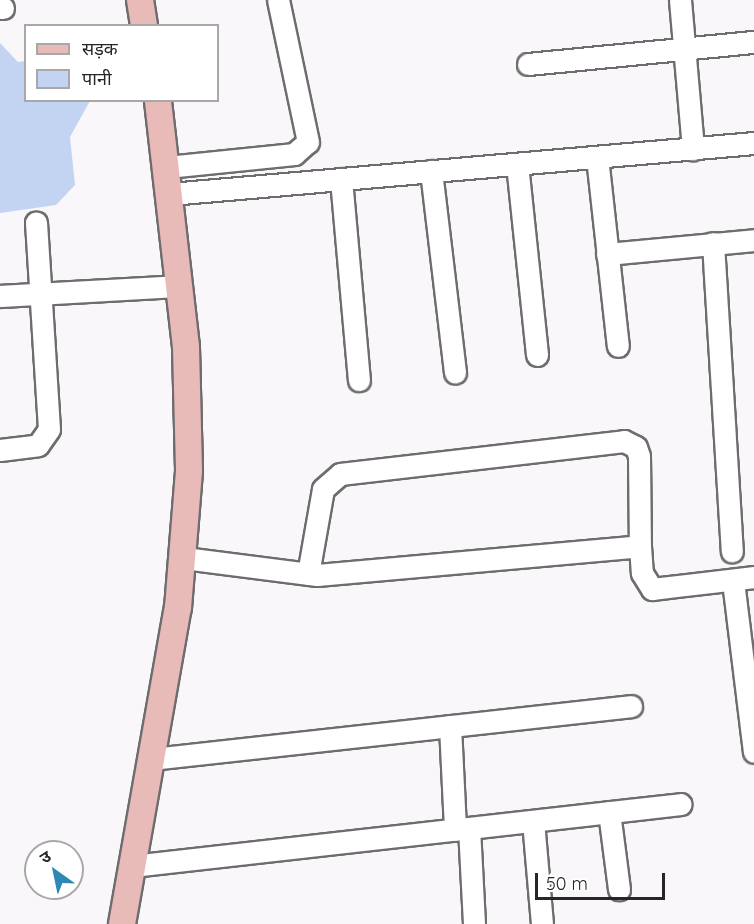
<!DOCTYPE html>
<html>
<head>
<meta charset="utf-8">
<style>
	body { margin:0 }
	#map { position:relative; width:754px; height:924px; overflow:hidden; background:#faf7fa; font-family:Quicksand,"Noto Sans Devanagari",sans-serif }
	div>[style] { position:absolute }
	[style*='--x'] { left:calc(var(--x)*1px); top:calc(var(--y)*1px); width:calc(var(--w)*1px); rotate:calc(var(--a)*1deg) }
	.water>* { inset:0; background:#c3d4f3 }
	.roads { filter:drop-shadow(2px 0 #6e6c6e) drop-shadow(-2px 0 #6e6c6e) drop-shadow(0 2px #6e6c6e) drop-shadow(0 -2px #6e6c6e) }
	.minor>* { height:21px; margin:-10.5px; padding:0 10.5px; transform-origin:10.5px; border-radius:10.5px; background:#fff }
	.major>* { height:26px; margin:-13px; padding:0 13px; transform-origin:13px; border-radius:13px; background:#e8bbb8 }
	span { translate:-50% -50%; white-space:nowrap; text-align:center; line-height:1.15; -webkit-text-stroke:4.5px #fff; paint-order:stroke }
	.legend { position:absolute; left:24px; top:24px; width:195px; height:78px; box-sizing:border-box; background:#fff; border:2px solid #a9a8a9; margin:0; padding:8px 10px; list-style:none; font-size:18px; color:#272627 }
	.legend li { display:flex; align-items:center; gap:12px; height:30px }
	.legend b { width:30px; border:2px solid #a9a8a9 }
	.north { position:absolute; left:24px; top:840px; width:60px; height:60px; box-sizing:border-box; background:#fff; border:2px solid #a9a8a9; border-radius:50%; rotate:327deg; font-size:16px; font-weight:700; line-height:24px; text-align:center; color:#272627 }
	.north::after { content:''; display:block; margin:auto; width:21px; height:27px; background:#2e87b5; clip-path:polygon(50% 0,100% 100%,50% 72%,0 100%) }
	.scale { position:absolute; left:535px; top:873px; width:130px; height:27px; box-sizing:border-box; border:3px solid #272627; border-top:0; padding-left:8px; font-size:18px; line-height:21px; white-space:nowrap; color:#272627; -webkit-text-stroke:4px #fff; paint-order:stroke }
</style>
</head>
<body>
<div id="map">
	<div class="water">
		<div style="clip-path:polygon(0 43px,18px 62px,25px 61px,26px 100px,90px 101px,70px 137px,75px 185px,56px 205px,0 213px)"></div>
	</div>
	<div class="roads">
		<div class="minor">
			<div style="--x:680;--y:0;--w:150;--a:85"></div>
			<div style="--x:0;--y:8;--w:3;--a:0"></div>
			<div style="--x:528;--y:64;--w:227;--a:-5.6"></div>
			<div style="--x:597;--y:157;--w:190;--a:83.7"></div>
			<div style="--x:517;--y:164;--w:192;--a:84"></div>
			<div style="--x:167;--y:167;--w:128;--a:-5.8"></div>
			<div style="--x:294;--y:154;--w:18;--a:-41"></div>
			<div style="--x:308;--y:142;--w:145;--a:-101.9"></div>
			<div style="--x:431;--y:171;--w:203;--a:83.2"></div>
			<div style="--x:341;--y:179;--w:202;--a:84.9"></div>
			<div style="--x:170;--y:194;--w:586;--a:-4.99"></div>
			<div style="--x:713;--y:243;--w:309;--a:86.5"></div>
			<div style="--x:607;--y:254;--w:148;--a:-5.4"></div>
			<div style="--x:0;--y:296;--w:180;--a:-3.2"></div>
			<div style="--x:0;--y:450;--w:38;--a:-7"></div>
			<div style="--x:38;--y:445;--w:19;--a:-55"></div>
			<div style="--x:49;--y:429;--w:207;--a:-93.6"></div>
			<div style="--x:184;--y:558;--w:134;--a:7.3"></div>
			<div style="--x:317;--y:575;--w:324;--a:-5.1"></div>
			<div style="--x:640;--y:546;--w:27;--a:86"></div>
			<div style="--x:642;--y:573;--w:19;--a:58"></div>
			<div style="--x:652;--y:589;--w:103;--a:-6.7"></div>
			<div style="--x:308;--y:574;--w:86;--a:-80"></div>
			<div style="--x:323;--y:489;--w:23;--a:-41"></div>
			<div style="--x:340;--y:474;--w:286;--a:-6.6"></div>
			<div style="--x:624;--y:441;--w:13;--a:27"></div>
			<div style="--x:636;--y:447;--w:9;--a:72"></div>
			<div style="--x:639;--y:456;--w:90;--a:89.4"></div>
			<div style="--x:733;--y:581;--w:172;--a:83"></div>
			<div style="--x:450;--y:726;--w:104;--a:87.2"></div>
			<div style="--x:152;--y:759;--w:482;--a:-6.3"></div>
			<div style="--x:609;--y:812;--w:78;--a:82.6"></div>
			<div style="--x:533;--y:821;--w:103;--a:85"></div>
			<div style="--x:469;--y:828;--w:96;--a:87"></div>
			<div style="--x:132;--y:866;--w:552;--a:-6.44"></div>
		</div>
		<div class="major">
			<div style="--x:140;--y:0;--w:26;--a:81"></div>
			<div style="--x:122;--y:924;--w:321;--a:-80"></div>
			<div style="--x:178;--y:608;--w:138;--a:-85.4"></div>
			<div style="--x:189;--y:470;--w:123;--a:-91.4"></div>
			<div style="--x:186;--y:347;--w:249;--a:-96.5"></div>
		</div>
	</div>
	<ul class="legend">
	<li><b style="height:8px;background:#e8bbb8"></b>सड़क</li>
	<li><b style="height:16px;background:#c3d4f3"></b>पानी</li>
	</ul>
	<div class="north">उ</div>
	<div class="scale">50 m</div>
</div>
</body>
</html>
